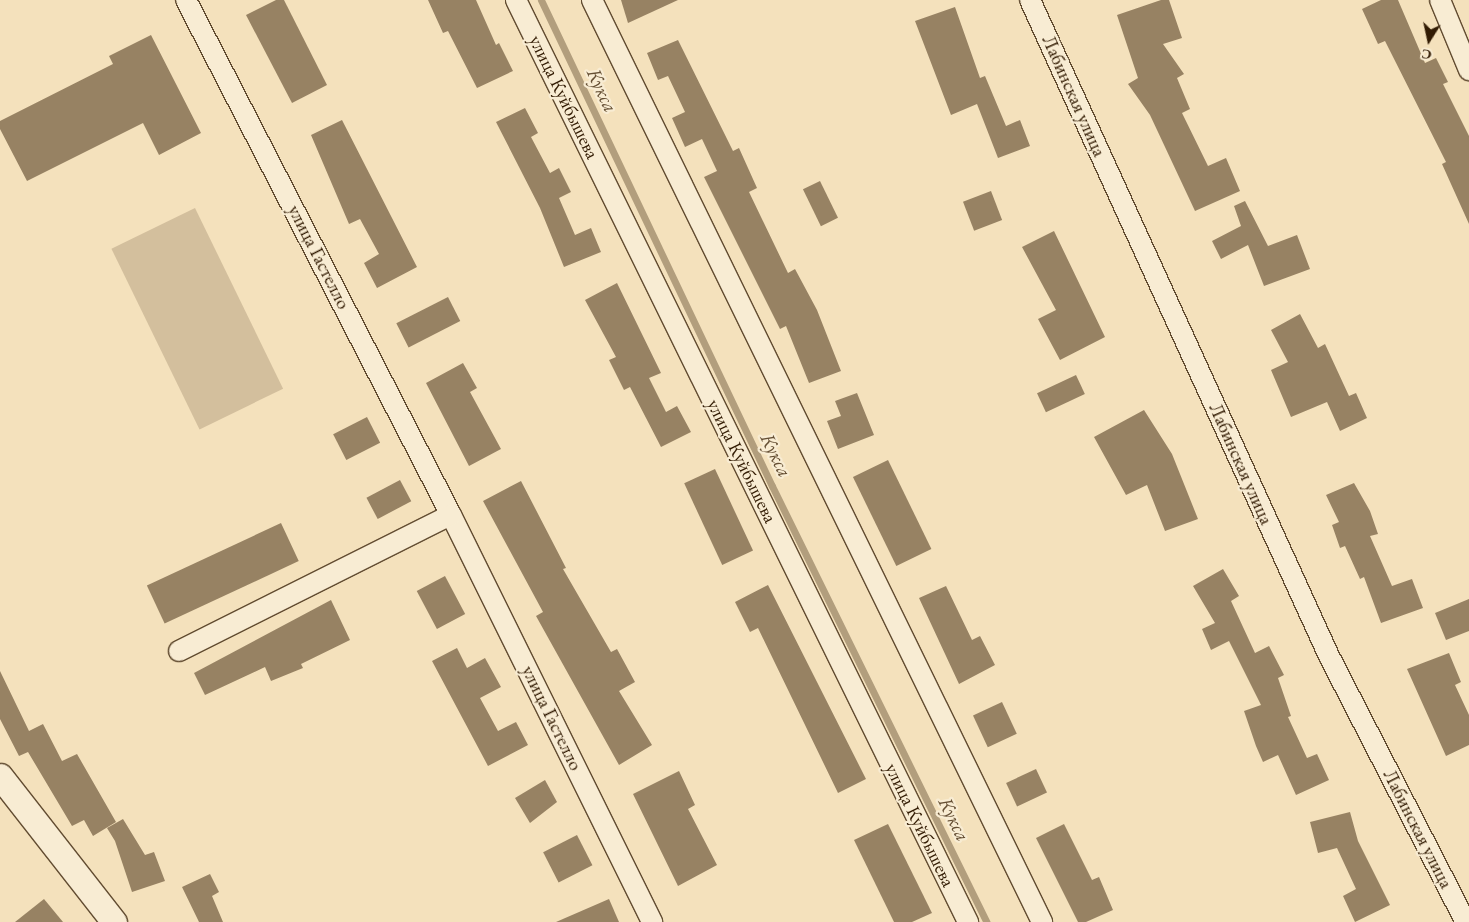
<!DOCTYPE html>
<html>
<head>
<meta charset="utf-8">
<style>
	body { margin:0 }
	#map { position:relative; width:1469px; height:922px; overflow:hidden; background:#f4e1bc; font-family:"EB Garamond",serif }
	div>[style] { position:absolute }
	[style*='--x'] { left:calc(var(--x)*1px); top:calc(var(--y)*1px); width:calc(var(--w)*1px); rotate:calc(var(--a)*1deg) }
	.green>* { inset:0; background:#d3bf9d; transform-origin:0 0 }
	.stream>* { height:7px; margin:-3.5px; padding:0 3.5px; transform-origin:3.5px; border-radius:3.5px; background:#b29e7d }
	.building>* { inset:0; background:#978263; transform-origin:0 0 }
	.roads { filter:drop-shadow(1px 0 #624c31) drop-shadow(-1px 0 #624c31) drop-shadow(0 1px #624c31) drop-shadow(0 -1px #624c31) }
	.minor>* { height:20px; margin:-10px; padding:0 10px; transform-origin:10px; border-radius:10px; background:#f8ecd3 }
	.tertiary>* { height:25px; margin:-12.5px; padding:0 12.5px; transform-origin:12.5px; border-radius:12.5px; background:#f8ecd3 }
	span { translate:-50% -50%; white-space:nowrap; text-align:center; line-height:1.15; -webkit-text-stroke:4.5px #f8ecd3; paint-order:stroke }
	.street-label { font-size:19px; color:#321b03 }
	.water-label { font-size:20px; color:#654f34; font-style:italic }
	.north { position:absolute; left:1404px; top:15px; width:50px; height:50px; -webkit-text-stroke:4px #f8ecd3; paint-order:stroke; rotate:190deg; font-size:14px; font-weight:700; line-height:20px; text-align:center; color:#321b03 }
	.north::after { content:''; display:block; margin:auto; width:18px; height:22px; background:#321b03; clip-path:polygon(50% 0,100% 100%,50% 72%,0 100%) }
</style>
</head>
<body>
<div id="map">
	<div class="green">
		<div style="left:195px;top:208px;width:201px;height:93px;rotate:64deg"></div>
	</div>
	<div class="stream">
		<div style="--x:541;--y:0;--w:538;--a:64.58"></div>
		<div style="--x:772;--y:486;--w:486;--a:63.8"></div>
	</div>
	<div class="building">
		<div style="clip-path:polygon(276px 0,284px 0,327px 85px,292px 103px,246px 15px)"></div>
		<div style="clip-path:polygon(428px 0,476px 0,496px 45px,499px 43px,513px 71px,477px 88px,448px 31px,443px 33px)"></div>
		<div style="clip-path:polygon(621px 0,678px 0,628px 23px)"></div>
		<div style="clip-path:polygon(1161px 0,1169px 0,1182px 38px,1163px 44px,1184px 74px,1177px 78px,1190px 109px,1182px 113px,1208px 166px,1226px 158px,1240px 191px,1195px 211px,1150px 115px,1128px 84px,1138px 78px,1117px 15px)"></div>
		<div style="clip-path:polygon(1381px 0,1398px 0,1425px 63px,1436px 58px,1448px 82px,1443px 84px,1469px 136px,1469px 224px,1442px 164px,1446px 162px,1385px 41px,1378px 44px,1362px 9px)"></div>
		<div style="clip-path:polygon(955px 7px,980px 78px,985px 76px,1006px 126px,1020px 120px,1030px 146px,998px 158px,977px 104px,951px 115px,915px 21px)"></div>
		<div style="clip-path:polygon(151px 35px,201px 133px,159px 155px,143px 123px,27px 181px,0 129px,0 121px,113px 64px,109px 56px)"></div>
		<div style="clip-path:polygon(678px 40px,733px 151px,739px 148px,757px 188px,749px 192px,788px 273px,795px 269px,817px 310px,841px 371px,809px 383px,786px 326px,780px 329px,704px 177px,717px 171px,702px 139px,685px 147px,672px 118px,685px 112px,668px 76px,658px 80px,647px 53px)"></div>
		<div style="clip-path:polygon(525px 108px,538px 133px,531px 137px,550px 173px,559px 168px,571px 192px,559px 198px,575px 235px,591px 228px,601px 252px,564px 267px,540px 208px,496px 122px)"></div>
		<div style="clip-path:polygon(342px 120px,417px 267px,377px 288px,364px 263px,379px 254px,360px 219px,349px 224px,311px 135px)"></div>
		<div style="left:820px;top:181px;width:41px;height:19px;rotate:64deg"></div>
		<div style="left:991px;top:191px;width:31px;height:30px;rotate:69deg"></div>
		<div style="clip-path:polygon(1245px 201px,1268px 246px,1297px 235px,1310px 269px,1264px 286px,1248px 245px,1221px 259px,1212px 241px,1241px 226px,1234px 206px)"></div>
		<div style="clip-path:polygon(1054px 231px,1105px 337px,1060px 360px,1038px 319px,1056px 310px,1022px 247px)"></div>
		<div style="clip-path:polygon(617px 283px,661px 373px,649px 378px,666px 412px,677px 406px,691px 432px,661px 447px,630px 387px,624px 390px,609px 360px,616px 357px,585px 300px)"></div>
		<div style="left:448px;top:297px;width:27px;height:58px;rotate:63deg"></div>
		<div style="clip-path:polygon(1300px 314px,1318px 348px,1325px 344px,1349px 396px,1356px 393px,1367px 418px,1340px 431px,1327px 402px,1291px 417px,1271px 370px,1288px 362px,1271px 330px)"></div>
		<div style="clip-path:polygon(463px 363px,477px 388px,470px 392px,501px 449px,469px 466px,426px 383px)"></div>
		<div style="left:1076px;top:375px;width:21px;height:43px;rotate:65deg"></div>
		<div style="clip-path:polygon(857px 393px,874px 435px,838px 449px,827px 421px,841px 416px,835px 401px)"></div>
		<div style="clip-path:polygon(1144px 410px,1172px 454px,1198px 519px,1165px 531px,1147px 485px,1126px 495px,1094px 437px)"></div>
		<div style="left:367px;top:417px;width:29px;height:38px;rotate:63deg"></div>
		<div style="left:888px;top:460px;width:99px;height:39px;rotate:64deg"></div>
		<div style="left:715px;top:469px;width:90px;height:34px;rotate:65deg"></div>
		<div style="left:400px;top:480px;width:24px;height:38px;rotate:62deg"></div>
		<div style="clip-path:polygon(521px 481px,566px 568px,563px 569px,611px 652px,617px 649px,635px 682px,619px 691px,652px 745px,619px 765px,536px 616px,543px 612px,483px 501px)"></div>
		<div style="clip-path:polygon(1354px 483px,1370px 511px,1378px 534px,1370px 536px,1392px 586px,1412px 579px,1423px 608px,1381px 623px,1364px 577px,1360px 579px,1345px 546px,1340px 548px,1332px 525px,1339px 522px,1326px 495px)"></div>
		<div style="left:281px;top:523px;width:42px;height:148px;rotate:65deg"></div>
		<div style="clip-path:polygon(1223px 569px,1239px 596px,1231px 601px,1255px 653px,1269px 646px,1284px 675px,1278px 678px,1291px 716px,1288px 717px,1307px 758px,1317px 754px,1329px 780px,1296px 795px,1278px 755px,1263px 762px,1256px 746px,1244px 711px,1261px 705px,1229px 641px,1211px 650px,1202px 629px,1215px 623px,1193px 586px)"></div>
		<div style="left:445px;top:576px;width:43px;height:32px;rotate:62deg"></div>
		<div style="clip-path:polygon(768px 585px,866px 779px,838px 793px,758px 628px,750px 632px,735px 602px)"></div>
		<div style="clip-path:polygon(946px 586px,972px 640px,980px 636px,995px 665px,959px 684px,919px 598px)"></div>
		<div style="clip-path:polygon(1469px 599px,1469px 631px,1446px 640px,1435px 613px)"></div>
		<div style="clip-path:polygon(331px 600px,350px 640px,301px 664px,303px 668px,271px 681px,265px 667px,205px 695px,194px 673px)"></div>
		<div style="clip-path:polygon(457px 648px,467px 668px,485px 658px,501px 687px,480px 698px,498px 731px,516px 722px,528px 745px,488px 766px,432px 661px)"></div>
		<div style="clip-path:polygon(1449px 653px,1461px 682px,1455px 685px,1469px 715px,1469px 745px,1446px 756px,1407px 669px)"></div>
		<div style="clip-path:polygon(0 671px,29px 731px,43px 724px,62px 761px,77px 754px,116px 822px,93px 836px,84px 820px,72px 826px,28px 752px,19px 756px,0 719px)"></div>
		<div style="left:1002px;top:702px;width:35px;height:32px;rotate:65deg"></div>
		<div style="left:1036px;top:769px;width:26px;height:33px;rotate:65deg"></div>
		<div style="clip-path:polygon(679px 771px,695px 805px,688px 809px,717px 865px,678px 886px,633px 794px)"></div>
		<div style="clip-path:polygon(545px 780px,557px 802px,530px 823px,515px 798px)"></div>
		<div style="clip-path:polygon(1350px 812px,1358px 841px,1390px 905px,1355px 922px,1343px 896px,1356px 889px,1337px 848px,1318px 853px,1310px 822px)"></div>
		<div style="clip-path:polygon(123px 819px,145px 855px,154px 852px,165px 881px,132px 892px,115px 841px,107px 828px)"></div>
		<div style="clip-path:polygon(888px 824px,932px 913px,912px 922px,894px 922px,854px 840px)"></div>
		<div style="clip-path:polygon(1064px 824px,1092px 880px,1099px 877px,1113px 910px,1086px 922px,1078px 922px,1036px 838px)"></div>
		<div style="left:577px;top:835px;width:34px;height:38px;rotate:63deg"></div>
		<div style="clip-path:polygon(210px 874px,219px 892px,212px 896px,223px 922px,199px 922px,182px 887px)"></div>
		<div style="clip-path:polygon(44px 899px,63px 922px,15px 922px)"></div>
		<div style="clip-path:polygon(609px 899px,619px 922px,556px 922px)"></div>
	</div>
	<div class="roads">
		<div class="minor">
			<div style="--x:186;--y:0;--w:579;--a:62.77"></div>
			<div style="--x:451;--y:515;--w:454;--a:63.7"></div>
			<div style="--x:516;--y:0;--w:1027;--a:63.88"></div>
			<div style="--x:592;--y:0;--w:1026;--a:63.98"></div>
			<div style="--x:1030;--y:0;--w:719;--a:65.5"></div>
			<div style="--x:1328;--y:654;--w:301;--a:62.8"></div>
			<div style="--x:1440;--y:0;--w:76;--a:67.5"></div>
			<div style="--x:179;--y:651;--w:304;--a:-26.6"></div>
		</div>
		<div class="tertiary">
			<div style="--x:0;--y:776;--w:185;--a:52"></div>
		</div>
	</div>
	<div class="street-label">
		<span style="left:1074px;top:96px;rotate:66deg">Лабинская улица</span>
		<span style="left:564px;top:97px;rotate:64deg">улица Куйбышева</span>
		<span style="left:319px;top:257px;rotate:63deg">улица Гастелло</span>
		<span style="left:742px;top:461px;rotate:64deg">улица Куйбышева</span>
		<span style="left:1241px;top:464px;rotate:66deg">Лабинская улица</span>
		<span style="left:552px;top:718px;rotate:64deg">улица Гастелло</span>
		<span style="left:920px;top:825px;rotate:64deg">улица Куйбышева</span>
		<span style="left:1418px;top:829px;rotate:63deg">Лабинская улица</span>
	</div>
	<div class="water-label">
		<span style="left:602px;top:90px;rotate:65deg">Кукса</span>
		<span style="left:776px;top:455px;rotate:64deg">Кукса</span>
		<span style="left:954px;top:819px;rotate:64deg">Кукса</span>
	</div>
	<div class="north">С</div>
</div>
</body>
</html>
